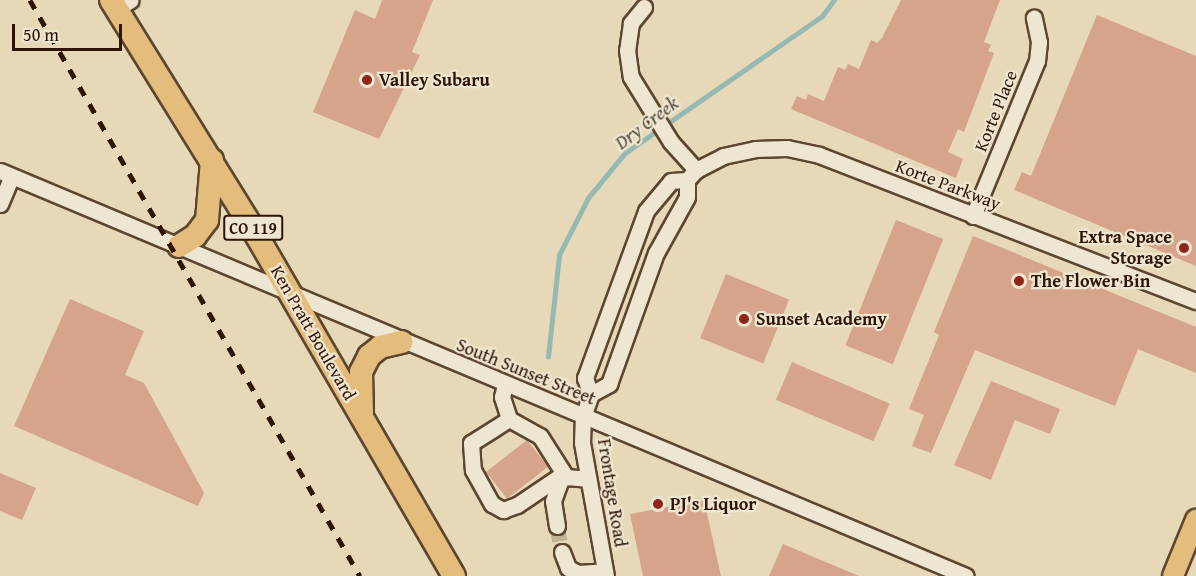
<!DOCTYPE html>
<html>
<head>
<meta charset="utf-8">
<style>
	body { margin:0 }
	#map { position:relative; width:1196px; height:576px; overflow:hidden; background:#e7d9b8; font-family:"Gentium Book Plus",serif }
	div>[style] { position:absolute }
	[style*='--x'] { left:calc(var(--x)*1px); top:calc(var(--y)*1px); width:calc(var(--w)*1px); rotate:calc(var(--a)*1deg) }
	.stream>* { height:4.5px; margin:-2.25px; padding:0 2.25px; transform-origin:2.25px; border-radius:2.25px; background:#97b9b4 }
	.building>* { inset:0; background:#d6a38b; transform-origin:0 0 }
	.minor-tunnel>* { height:15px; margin-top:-7.5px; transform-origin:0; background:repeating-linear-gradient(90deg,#c2b294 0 15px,transparent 0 23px) }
	.roads { filter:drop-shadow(2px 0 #5d4630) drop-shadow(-2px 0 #5d4630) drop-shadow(0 2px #5d4630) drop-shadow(0 -2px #5d4630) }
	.minor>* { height:15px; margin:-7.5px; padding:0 7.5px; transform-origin:7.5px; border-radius:7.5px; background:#efe6d1 }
	.major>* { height:20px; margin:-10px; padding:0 10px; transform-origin:10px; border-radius:10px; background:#e4bc7c }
	.highway>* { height:22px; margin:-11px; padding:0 11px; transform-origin:11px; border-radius:11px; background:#e4bc7c }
	.rail>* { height:4.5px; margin-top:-2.25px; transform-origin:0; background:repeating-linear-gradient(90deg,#2f1503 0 10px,transparent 0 20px) }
	.dots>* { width:16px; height:16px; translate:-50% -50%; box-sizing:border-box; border:3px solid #efe6d1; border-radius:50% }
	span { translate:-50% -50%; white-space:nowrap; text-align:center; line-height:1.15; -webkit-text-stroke:4.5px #efe6d1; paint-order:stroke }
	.shield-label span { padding:2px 4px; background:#efe6d1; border:2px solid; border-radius:4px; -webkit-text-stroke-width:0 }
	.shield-label { font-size:16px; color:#2f1503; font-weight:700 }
	.poi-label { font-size:18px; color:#2f1503; font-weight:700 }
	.left { translate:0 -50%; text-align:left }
	.right { translate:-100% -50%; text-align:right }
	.street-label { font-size:18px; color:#2f1503 }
	.water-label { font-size:20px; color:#534e41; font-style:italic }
	.scale { position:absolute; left:12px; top:24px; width:110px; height:27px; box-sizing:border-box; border:3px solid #2f1503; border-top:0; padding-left:8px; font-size:18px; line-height:21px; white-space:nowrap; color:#2f1503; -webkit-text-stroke:4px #efe6d1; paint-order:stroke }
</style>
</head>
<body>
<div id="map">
	<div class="stream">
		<div style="--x:548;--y:357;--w:103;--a:-83.8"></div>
		<div style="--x:559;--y:255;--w:64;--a:-63"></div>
		<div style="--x:588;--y:198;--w:58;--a:-50.6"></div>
		<div style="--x:625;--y:153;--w:240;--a:-34.8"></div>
		<div style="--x:822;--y:16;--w:20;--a:-53"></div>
	</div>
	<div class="building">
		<div style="clip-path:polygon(382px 0,433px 0,412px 52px,420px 55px,379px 139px,313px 112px,355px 10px,375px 19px)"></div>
		<div style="clip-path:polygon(901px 0,1000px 0,984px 42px,991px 45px,988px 51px,994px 53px,964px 132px,958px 129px,948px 152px,963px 159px,956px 178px,791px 109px,797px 96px,806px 100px,808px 94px,824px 101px,838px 67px,845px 70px,848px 64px,859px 69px,871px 40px,877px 43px,882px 38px)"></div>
		<div style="clip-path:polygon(1097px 15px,1196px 56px,1196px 266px,1014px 190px,1022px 172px,1031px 176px)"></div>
		<div style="left:896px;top:220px;width:51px;height:135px;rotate:22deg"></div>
		<div style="clip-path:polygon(973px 236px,1196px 327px,1196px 373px,1138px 349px,1115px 406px,975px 350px,931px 453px,912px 446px,924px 415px,909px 409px,939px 335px,934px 332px)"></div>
		<div style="left:726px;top:274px;width:68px;height:69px;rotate:22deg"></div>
		<div style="clip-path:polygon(70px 299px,144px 331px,125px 375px,144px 383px,204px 493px,198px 506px,14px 426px)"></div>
		<div style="left:792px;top:362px;width:106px;height:41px;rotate:23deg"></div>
		<div style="clip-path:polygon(991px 381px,1060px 409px,1050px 434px,1015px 420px,991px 480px,954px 465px)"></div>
		<div style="left:527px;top:440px;width:34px;height:52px;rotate:52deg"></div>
		<div style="clip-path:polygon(0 473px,36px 488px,22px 520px,0 511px)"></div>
		<div style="clip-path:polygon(704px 500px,721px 576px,643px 576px,630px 514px)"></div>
		<div style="clip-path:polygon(783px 544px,859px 576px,769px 576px)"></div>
	</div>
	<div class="minor-tunnel">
		<div style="--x:557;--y:526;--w:26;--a:79"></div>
	</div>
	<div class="roads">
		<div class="minor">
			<div style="--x:644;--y:7;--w:21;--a:129"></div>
			<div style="--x:631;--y:23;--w:27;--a:98"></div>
			<div style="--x:627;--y:50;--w:27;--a:82"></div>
			<div style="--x:631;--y:77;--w:76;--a:58.4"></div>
			<div style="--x:671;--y:142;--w:38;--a:48"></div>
			<div style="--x:116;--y:9;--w:17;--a:-31"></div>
			<div style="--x:0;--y:171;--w:1047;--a:22.75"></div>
			<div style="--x:0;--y:204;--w:30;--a:-67"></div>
			<div style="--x:973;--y:216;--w:168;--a:-67.6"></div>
			<div style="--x:1037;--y:61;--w:19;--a:-84"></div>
			<div style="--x:1039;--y:42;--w:25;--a:-102"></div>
			<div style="--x:505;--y:385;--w:12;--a:104"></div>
			<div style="--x:502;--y:397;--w:23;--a:72"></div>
			<div style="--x:509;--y:419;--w:35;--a:29"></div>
			<div style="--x:540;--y:436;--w:49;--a:57.6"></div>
			<div style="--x:566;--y:477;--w:21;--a:5"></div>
			<div style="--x:591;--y:394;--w:21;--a:-29"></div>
			<div style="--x:609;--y:384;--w:139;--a:-70.3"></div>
			<div style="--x:656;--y:253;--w:64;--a:-61"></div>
			<div style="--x:687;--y:197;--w:17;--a:-90"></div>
			<div style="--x:687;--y:180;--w:13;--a:-48"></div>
			<div style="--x:696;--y:170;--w:30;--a:-27"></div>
			<div style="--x:723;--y:156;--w:33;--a:-12"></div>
			<div style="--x:755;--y:149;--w:32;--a:-2"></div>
			<div style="--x:787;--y:148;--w:33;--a:12"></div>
			<div style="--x:819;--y:155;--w:404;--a:21.2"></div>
			<div style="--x:509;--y:419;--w:45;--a:147.7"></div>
			<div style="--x:471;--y:443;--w:27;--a:86"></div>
			<div style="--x:473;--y:470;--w:39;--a:61"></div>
			<div style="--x:492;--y:504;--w:13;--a:29"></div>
			<div style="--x:503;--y:510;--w:15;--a:-20"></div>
			<div style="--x:517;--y:505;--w:55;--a:-34"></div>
			<div style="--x:557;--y:526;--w:25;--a:-99"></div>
			<div style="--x:553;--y:501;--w:29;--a:-70"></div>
			<div style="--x:562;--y:552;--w:17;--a:69"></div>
			<div style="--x:568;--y:568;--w:11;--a:27"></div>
			<div style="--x:578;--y:573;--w:27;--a:-4"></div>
			<div style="--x:606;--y:576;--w:135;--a:-100.2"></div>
			<div style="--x:582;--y:443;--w:26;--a:-88"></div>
			<div style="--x:583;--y:417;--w:24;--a:-71"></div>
			<div style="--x:591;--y:394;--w:17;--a:-111"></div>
			<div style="--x:585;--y:378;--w:178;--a:-69.9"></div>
			<div style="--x:646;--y:211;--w:39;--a:-50"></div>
			<div style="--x:671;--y:181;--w:16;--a:-4"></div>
		</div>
		<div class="major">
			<div style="--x:1173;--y:576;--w:61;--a:-67.7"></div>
		</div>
		<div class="highway">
			<div style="--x:111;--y:0;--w:272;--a:58.2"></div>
			<div style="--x:254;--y:231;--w:399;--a:59.9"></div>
			<div style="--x:179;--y:246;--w:19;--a:-32"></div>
			<div style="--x:195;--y:236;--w:20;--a:-53"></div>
			<div style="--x:207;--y:220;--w:60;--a:-85.2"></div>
			<div style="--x:362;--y:413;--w:41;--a:-91.4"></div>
			<div style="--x:361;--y:372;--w:18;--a:-63"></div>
			<div style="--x:369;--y:356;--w:14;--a:-39"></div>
			<div style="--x:380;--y:347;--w:22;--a:-13"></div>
		</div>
	</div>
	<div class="rail">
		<div style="--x:30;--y:0;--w:664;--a:60.19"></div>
	</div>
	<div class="dots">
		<div style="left:367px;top:80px;background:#8f2418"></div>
		<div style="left:1184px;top:248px;background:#8f2418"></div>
		<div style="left:1019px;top:281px;background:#8f2418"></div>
		<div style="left:744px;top:319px;background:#8f2418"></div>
		<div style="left:658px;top:504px;background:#8f2418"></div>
	</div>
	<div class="shield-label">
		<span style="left:253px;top:228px">CO 119</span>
	</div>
	<div class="poi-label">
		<span class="left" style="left:379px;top:80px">Valley Subaru</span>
		<span class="right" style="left:1172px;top:248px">Extra Space<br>Storage</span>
		<span class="left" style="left:1031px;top:281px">The Flower Bin</span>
		<span class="left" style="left:756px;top:319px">Sunset Academy</span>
		<span class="left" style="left:670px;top:504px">PJ's Liquor</span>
	</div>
	<div class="street-label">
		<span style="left:996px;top:111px;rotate:-68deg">Korte Place</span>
		<span style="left:948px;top:185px;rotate:21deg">Korte Parkway</span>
		<span style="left:313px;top:333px;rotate:60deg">Ken Pratt Boulevard</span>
		<span style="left:526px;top:372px;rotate:22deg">South Sunset Street</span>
		<span style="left:612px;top:493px;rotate:81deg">Frontage Road</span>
	</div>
	<div class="water-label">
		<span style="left:646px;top:122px;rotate:-37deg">Dry Creek</span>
	</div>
	<div class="scale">50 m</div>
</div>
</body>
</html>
